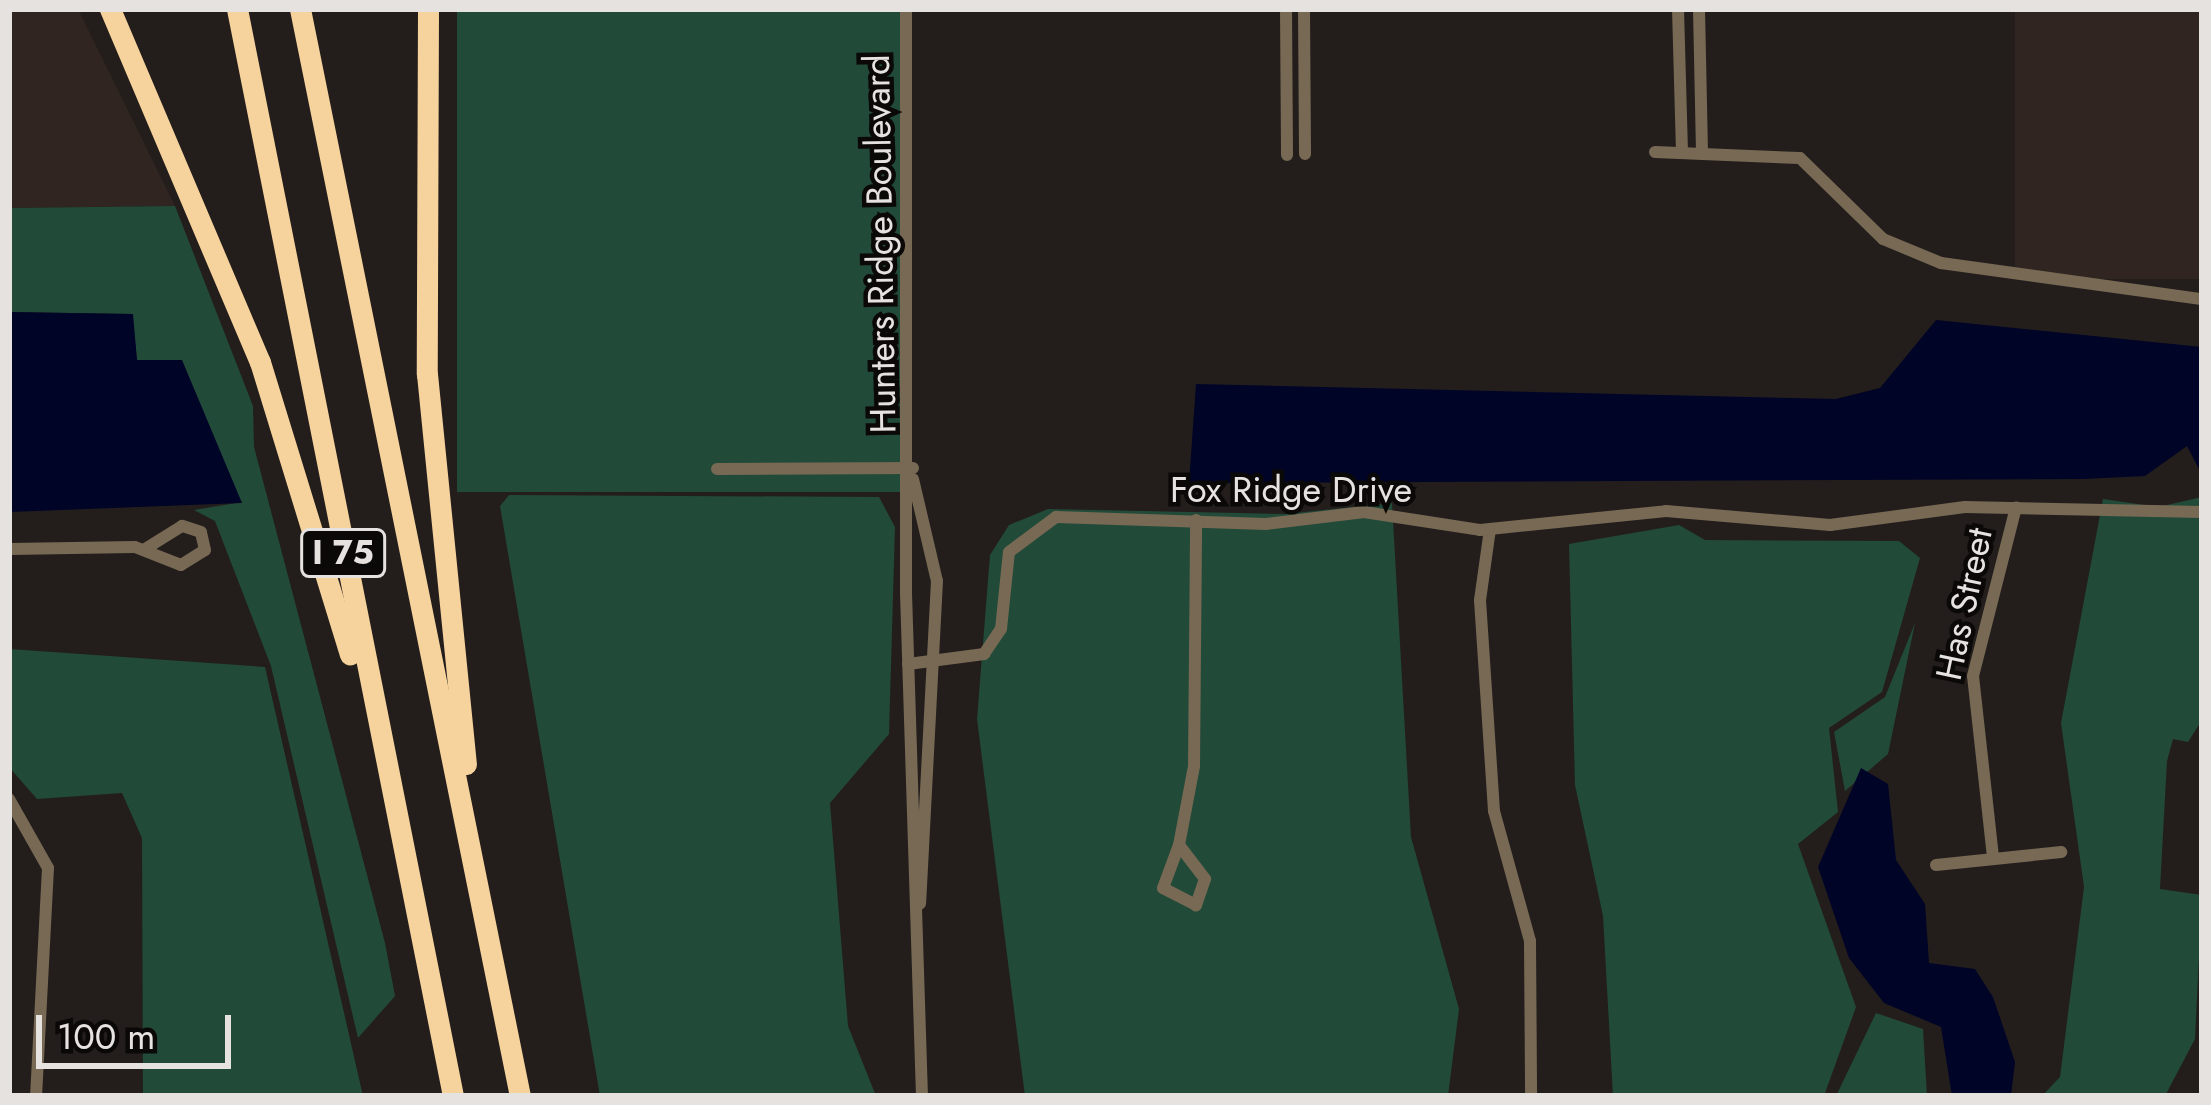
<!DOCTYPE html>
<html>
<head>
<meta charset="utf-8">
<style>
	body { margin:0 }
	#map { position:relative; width:2211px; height:1105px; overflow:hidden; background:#231e1c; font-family:Jost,sans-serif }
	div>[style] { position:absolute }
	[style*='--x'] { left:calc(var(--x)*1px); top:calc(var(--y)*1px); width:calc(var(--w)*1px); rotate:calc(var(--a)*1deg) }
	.built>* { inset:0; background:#302520; transform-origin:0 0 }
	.green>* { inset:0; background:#224a38; transform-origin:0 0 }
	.water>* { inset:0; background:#000427 }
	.minor>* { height:12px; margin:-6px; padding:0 6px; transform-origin:6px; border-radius:6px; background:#776954 }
	.motorway>* { height:21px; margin:-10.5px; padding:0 10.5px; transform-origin:10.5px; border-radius:10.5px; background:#f6d29c }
	span { translate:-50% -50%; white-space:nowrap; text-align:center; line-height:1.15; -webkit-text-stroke:9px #0b0908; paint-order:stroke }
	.shield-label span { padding:3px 9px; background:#0b0908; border:3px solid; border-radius:9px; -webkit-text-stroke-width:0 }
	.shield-label { font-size:33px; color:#e5e2e0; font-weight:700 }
	.street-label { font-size:36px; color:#e5e2e0 }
	.frame { position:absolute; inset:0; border:12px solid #e5e2e0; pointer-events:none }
	.scale { position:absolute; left:36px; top:1015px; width:195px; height:54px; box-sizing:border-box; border:6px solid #e5e2e0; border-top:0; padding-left:15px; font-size:36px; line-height:42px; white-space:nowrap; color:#e5e2e0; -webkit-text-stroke:9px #0b0908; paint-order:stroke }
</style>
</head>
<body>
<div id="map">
	<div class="built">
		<div style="clip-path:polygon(9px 9px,78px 9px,175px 206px,9px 208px)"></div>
		<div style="left:2015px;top:9px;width:187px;height:270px"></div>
	</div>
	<div class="green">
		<div style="left:457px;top:9px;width:445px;height:483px"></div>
		<div style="clip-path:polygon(175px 206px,253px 406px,254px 447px,385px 943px,395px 996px,358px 1038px,271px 666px,215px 521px,194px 510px,242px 502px,137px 360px,132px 314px,9px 312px,9px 208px)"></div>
		<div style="clip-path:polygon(509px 495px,879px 497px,895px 527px,889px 734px,830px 803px,848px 1026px,876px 1096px,600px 1096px,500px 506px)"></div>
		<div style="clip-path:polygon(2202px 497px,2202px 720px,2188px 742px,2173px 739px,2167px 761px,2160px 889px,2202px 895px,2195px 1039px,2165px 1096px,2042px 1096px,2060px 1077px,2084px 887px,2061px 723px,2103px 499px,2158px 507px)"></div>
		<div style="clip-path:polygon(1392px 503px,1411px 837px,1459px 1009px,1448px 1096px,1025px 1096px,977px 719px,990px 555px,1009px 525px,1048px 509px,1285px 514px)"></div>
		<div style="clip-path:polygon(1679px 525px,1705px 540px,1899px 541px,1920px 558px,1882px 692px,1829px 728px,1838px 812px,1798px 844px,1856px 1007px,1824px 1096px,1613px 1096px,1603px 916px,1575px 785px,1569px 544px)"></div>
		<div style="clip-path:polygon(1915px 623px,1888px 754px,1845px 791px,1834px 732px,1885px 697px)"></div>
		<div style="clip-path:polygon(9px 649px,265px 667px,363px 1096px,143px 1096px,142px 838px,122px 793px,37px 799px,9px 767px)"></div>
		<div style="clip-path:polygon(1876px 1013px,1923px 1029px,1927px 1096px,1836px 1096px)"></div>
	</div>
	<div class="water">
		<div style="clip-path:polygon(9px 312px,133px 314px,137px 360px,182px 360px,242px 503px,9px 512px)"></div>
		<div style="clip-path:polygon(1936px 320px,2202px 347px,2202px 475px,2187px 446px,2145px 476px,2084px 479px,1189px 483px,1196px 384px,1836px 399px,1880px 388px)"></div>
		<div style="clip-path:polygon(1861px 768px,1888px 784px,1896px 860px,1925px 904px,1929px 963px,1975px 969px,1993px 997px,2015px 1062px,2011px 1096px,1952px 1096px,1941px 1027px,1884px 1003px,1849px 958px,1818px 867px)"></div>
	</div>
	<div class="minor">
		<div style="--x:906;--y:9;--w:584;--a:90"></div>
		<div style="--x:906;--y:593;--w:503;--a:88.18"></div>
		<div style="--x:1286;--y:9;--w:146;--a:89.6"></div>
		<div style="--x:1304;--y:9;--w:145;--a:89.6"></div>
		<div style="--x:1678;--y:9;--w:143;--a:88.4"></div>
		<div style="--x:1699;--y:9;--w:143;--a:88.8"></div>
		<div style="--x:1655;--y:152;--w:145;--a:2.4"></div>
		<div style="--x:1800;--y:158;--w:116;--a:44.3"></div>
		<div style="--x:1883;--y:239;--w:63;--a:22.5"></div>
		<div style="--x:1941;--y:263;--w:263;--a:7.9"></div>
		<div style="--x:717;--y:469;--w:196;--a:-0.3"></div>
		<div style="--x:913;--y:479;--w:105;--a:76.8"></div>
		<div style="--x:937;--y:581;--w:323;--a:93"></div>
		<div style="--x:1490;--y:529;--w:72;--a:98"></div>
		<div style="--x:1480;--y:600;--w:211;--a:86.2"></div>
		<div style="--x:1494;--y:811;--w:135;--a:74.5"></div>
		<div style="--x:1530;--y:941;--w:155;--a:89.6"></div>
		<div style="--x:9;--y:549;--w:126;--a:-0.9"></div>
		<div style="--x:135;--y:547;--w:49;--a:21.4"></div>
		<div style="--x:181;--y:565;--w:28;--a:-32"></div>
		<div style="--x:205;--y:550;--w:18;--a:-103"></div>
		<div style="--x:201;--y:532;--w:20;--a:-162"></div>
		<div style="--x:182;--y:526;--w:44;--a:148.1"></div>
		<div style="--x:908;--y:664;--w:77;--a:-7.5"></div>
		<div style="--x:984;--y:654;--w:30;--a:-56"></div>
		<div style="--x:1001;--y:629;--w:77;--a:-84.1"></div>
		<div style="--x:1009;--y:552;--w:59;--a:-36.7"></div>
		<div style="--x:1056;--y:517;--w:210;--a:1.9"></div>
		<div style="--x:1266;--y:524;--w:99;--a:-7"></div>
		<div style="--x:1364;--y:512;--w:117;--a:8.8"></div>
		<div style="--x:1480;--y:530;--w:187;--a:-5.8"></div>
		<div style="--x:1666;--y:511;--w:165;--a:4.9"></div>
		<div style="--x:1830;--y:525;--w:136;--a:-7.6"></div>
		<div style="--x:1965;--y:507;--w:237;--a:1.2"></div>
		<div style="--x:9;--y:799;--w:79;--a:60.5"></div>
		<div style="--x:48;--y:868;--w:228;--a:93"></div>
		<div style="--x:1179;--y:845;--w:80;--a:-79.2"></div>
		<div style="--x:1194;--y:766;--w:246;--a:-89.5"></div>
		<div style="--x:1179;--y:845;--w:43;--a:52.6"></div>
		<div style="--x:1205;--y:879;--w:28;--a:109"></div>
		<div style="--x:1196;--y:905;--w:37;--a:-153"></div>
		<div style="--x:1163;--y:888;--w:46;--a:-69.6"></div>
		<div style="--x:1993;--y:857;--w:182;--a:-96.3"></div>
		<div style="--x:1973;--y:676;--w:174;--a:-75.7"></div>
		<div style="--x:1936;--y:865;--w:126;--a:-5.9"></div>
	</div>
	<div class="motorway">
		<div style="--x:110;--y:9;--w:384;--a:67"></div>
		<div style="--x:260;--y:362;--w:306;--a:72.9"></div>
		<div style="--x:237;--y:9;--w:1108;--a:78.76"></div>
		<div style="--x:300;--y:9;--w:1109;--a:78.56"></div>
		<div style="--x:428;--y:9;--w:365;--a:90.2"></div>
		<div style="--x:427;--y:374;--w:392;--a:84.3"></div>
	</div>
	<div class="shield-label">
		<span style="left:343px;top:553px">I 75</span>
	</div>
	<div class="street-label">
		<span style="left:880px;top:244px;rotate:-91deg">Hunters Ridge Boulevard</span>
		<span style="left:1291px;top:490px">Fox Ridge Drive</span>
		<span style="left:1964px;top:604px;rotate:-78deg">Has Street</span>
	</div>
	<div class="frame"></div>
	<div class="scale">100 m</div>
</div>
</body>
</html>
